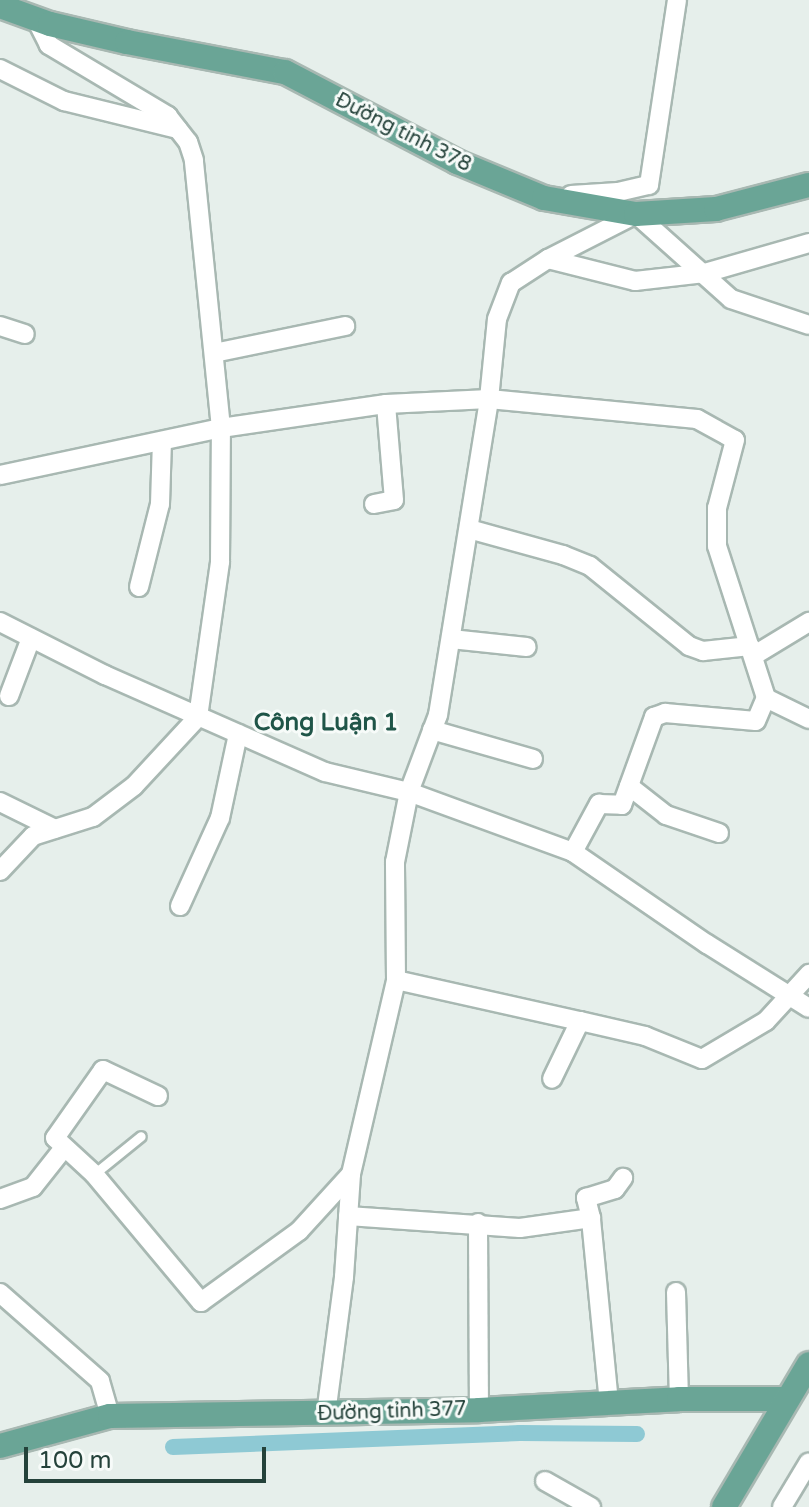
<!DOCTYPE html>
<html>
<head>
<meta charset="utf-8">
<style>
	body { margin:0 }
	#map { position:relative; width:809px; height:1507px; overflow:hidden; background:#e6efeb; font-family:"Varela Round",sans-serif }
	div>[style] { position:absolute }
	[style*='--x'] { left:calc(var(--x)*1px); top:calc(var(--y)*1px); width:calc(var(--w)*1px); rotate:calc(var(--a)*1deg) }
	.canal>* { height:16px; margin:-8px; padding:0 8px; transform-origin:8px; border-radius:8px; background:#8ec9d4 }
	.roads { filter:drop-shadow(2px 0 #a8b8b2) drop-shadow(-2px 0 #a8b8b2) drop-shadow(0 2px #a8b8b2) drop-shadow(0 -2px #a8b8b2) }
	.service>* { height:9px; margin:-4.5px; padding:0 4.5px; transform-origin:4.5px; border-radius:4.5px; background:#fff }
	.minor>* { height:18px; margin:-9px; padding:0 9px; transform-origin:9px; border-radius:9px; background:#fff }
	.primary>* { height:24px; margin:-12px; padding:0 12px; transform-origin:12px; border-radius:12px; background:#6aa596 }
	span { translate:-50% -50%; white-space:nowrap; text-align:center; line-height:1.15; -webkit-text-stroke:6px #f7fbf9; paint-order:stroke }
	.street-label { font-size:20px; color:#24423a }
	.quarter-label { font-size:24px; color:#1f5548; font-weight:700 }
	.scale { position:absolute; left:24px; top:1447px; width:242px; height:36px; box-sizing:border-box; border:4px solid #24423a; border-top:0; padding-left:10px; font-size:24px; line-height:28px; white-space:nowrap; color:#24423a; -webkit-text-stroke:6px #f7fbf9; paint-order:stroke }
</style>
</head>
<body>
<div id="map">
	<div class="canal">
		<div style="--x:173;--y:1447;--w:347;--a:-2.3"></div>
		<div style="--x:520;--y:1433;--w:117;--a:0.5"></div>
	</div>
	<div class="roads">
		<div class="service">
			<div style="--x:94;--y:1174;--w:60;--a:-39"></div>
		</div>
		<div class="minor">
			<div style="--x:0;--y:69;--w:72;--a:26.6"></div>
			<div style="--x:64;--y:101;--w:117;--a:13.8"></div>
			<div style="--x:571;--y:195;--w:47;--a:-3.7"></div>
			<div style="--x:618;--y:192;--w:32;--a:-13"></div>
			<div style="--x:649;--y:185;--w:187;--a:-81.4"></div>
			<div style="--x:548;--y:259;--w:90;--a:14.2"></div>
			<div style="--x:635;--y:281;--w:70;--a:-6.5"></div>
			<div style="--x:705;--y:273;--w:108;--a:-16.1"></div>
			<div style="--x:0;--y:326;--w:26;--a:18"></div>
			<div style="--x:214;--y:353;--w:134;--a:-11.6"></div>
			<div style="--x:0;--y:475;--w:226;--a:-12"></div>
			<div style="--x:221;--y:428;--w:167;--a:-8.3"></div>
			<div style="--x:386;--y:404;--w:103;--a:-2.8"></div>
			<div style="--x:489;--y:399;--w:209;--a:5.5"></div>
			<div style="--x:697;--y:419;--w:43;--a:28.9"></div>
			<div style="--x:735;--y:440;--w:70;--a:104.8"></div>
			<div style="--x:717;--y:508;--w:38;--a:90"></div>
			<div style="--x:717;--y:546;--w:160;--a:72.1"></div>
			<div style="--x:766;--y:698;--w:48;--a:26"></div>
			<div style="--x:374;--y:504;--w:20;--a:-11"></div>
			<div style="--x:394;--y:500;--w:96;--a:-94.8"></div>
			<div style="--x:469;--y:529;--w:98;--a:15.5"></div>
			<div style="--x:563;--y:555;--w:29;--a:22"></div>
			<div style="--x:590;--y:566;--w:127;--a:38.9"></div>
			<div style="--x:689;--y:646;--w:15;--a:20"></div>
			<div style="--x:703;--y:651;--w:47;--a:-6.1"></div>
			<div style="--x:139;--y:587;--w:86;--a:-75.8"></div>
			<div style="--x:160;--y:504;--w:63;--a:-88.2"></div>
			<div style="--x:0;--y:622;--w:118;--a:26.8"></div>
			<div style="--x:105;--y:675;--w:240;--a:23.8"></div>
			<div style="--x:325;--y:772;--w:86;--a:13.4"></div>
			<div style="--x:409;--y:792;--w:175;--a:20.1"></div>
			<div style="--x:573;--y:852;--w:163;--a:34.5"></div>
			<div style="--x:707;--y:944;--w:120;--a:32.1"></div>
			<div style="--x:451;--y:639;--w:76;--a:6"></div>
			<div style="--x:753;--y:656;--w:66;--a:-31.3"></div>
			<div style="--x:9;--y:696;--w:62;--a:-69.2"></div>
			<div style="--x:432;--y:730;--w:105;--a:16"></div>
			<div style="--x:629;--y:786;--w:47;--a:38.1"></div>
			<div style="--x:666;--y:815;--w:56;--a:18.8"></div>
			<div style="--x:0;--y:802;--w:61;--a:26.1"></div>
			<div style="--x:573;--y:852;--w:55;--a:-61.6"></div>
			<div style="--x:599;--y:804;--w:23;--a:2"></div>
			<div style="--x:622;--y:805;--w:94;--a:-70"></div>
			<div style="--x:654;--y:717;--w:12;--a:-20"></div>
			<div style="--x:665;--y:713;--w:91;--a:5"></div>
			<div style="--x:756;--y:721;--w:25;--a:-67"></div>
			<div style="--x:0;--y:871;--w:48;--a:-46.7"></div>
			<div style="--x:33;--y:836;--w:63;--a:-17.6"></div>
			<div style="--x:93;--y:817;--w:51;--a:-37.1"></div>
			<div style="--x:134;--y:786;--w:94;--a:-47.2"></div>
			<div style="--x:198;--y:717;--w:157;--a:-81.9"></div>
			<div style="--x:220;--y:562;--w:134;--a:-89.6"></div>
			<div style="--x:221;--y:428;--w:269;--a:-95.8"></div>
			<div style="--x:194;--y:160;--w:19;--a:-108"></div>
			<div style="--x:188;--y:142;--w:33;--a:-128"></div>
			<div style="--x:168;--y:116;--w:139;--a:-149.2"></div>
			<div style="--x:49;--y:45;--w:30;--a:-117"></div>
			<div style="--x:180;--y:906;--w:97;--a:-65.6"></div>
			<div style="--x:220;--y:818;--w:86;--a:-77.9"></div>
			<div style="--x:396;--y:980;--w:189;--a:12.6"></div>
			<div style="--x:580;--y:1021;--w:64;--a:115.8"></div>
			<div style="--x:580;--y:1021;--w:67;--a:13"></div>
			<div style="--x:645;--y:1036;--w:61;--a:22"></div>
			<div style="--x:702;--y:1059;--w:74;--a:-30.7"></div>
			<div style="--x:766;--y:1021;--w:64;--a:-47.5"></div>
			<div style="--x:158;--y:1096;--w:61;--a:-154.7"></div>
			<div style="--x:103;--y:1070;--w:83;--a:125.2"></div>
			<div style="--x:55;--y:1138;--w:53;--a:42.7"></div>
			<div style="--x:94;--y:1174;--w:167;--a:50.1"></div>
			<div style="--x:201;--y:1302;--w:121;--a:-35.9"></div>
			<div style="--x:299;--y:1231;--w:77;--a:-47.6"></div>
			<div style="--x:0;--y:1199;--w:35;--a:-20"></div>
			<div style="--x:33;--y:1187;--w:48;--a:-51.7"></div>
			<div style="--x:348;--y:1216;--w:172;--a:4"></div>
			<div style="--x:520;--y:1228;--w:72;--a:-8"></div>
			<div style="--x:478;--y:1223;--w:187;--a:89.7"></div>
			<div style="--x:676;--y:1292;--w:107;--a:88.4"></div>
			<div style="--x:0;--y:1293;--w:133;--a:41.3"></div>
			<div style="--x:100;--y:1381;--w:36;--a:74"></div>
			<div style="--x:609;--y:1403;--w:186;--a:-95.6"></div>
			<div style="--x:591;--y:1218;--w:21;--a:-104"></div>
			<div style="--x:586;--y:1198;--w:30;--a:-17"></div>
			<div style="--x:615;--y:1189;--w:14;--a:-54"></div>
			<div style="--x:326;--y:1414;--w:138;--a:-82.5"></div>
			<div style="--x:344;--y:1277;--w:103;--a:-86.1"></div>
			<div style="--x:351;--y:1174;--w:199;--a:-76.9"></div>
			<div style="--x:396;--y:980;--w:118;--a:-90.5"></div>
			<div style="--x:395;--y:862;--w:71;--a:-78.7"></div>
			<div style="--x:409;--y:792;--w:82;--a:-69.4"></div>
			<div style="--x:438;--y:715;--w:320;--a:-80.8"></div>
			<div style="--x:489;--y:399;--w:80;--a:-84.3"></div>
			<div style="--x:497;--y:319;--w:39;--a:-69"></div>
			<div style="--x:511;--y:283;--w:44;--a:-33"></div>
			<div style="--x:548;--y:259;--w:99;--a:-27.1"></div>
			<div style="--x:636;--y:214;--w:127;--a:41.8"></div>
			<div style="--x:731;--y:299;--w:82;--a:18.4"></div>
			<div style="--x:545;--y:1481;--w:53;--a:29.5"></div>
			<div style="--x:782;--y:1507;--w:52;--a:-59"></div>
		</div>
		<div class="primary">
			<div style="--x:0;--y:6;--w:53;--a:19.8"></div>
			<div style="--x:50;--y:24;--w:79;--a:13.2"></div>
			<div style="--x:127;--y:42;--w:161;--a:10.8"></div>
			<div style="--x:285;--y:72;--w:194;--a:27.6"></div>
			<div style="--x:457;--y:162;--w:94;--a:22.5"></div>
			<div style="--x:544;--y:198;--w:93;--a:9.9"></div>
			<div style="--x:636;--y:214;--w:80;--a:-3.6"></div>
			<div style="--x:716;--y:209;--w:96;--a:-14.5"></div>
			<div style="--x:0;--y:1446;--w:114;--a:-15.3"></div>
			<div style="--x:110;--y:1416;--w:369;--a:-0.9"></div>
			<div style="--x:479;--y:1410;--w:200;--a:-3.1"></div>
			<div style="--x:679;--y:1399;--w:108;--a:0"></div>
			<div style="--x:724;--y:1507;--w:166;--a:-59.3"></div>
		</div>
	</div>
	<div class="street-label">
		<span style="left:403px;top:133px;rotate:27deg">Đường tỉnh 378</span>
		<span style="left:392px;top:1412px;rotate:-2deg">Đường tỉnh 377</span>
	</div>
	<div class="quarter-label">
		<span style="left:326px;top:723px">Công Luận 1</span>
	</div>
	<div class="scale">100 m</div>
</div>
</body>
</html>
